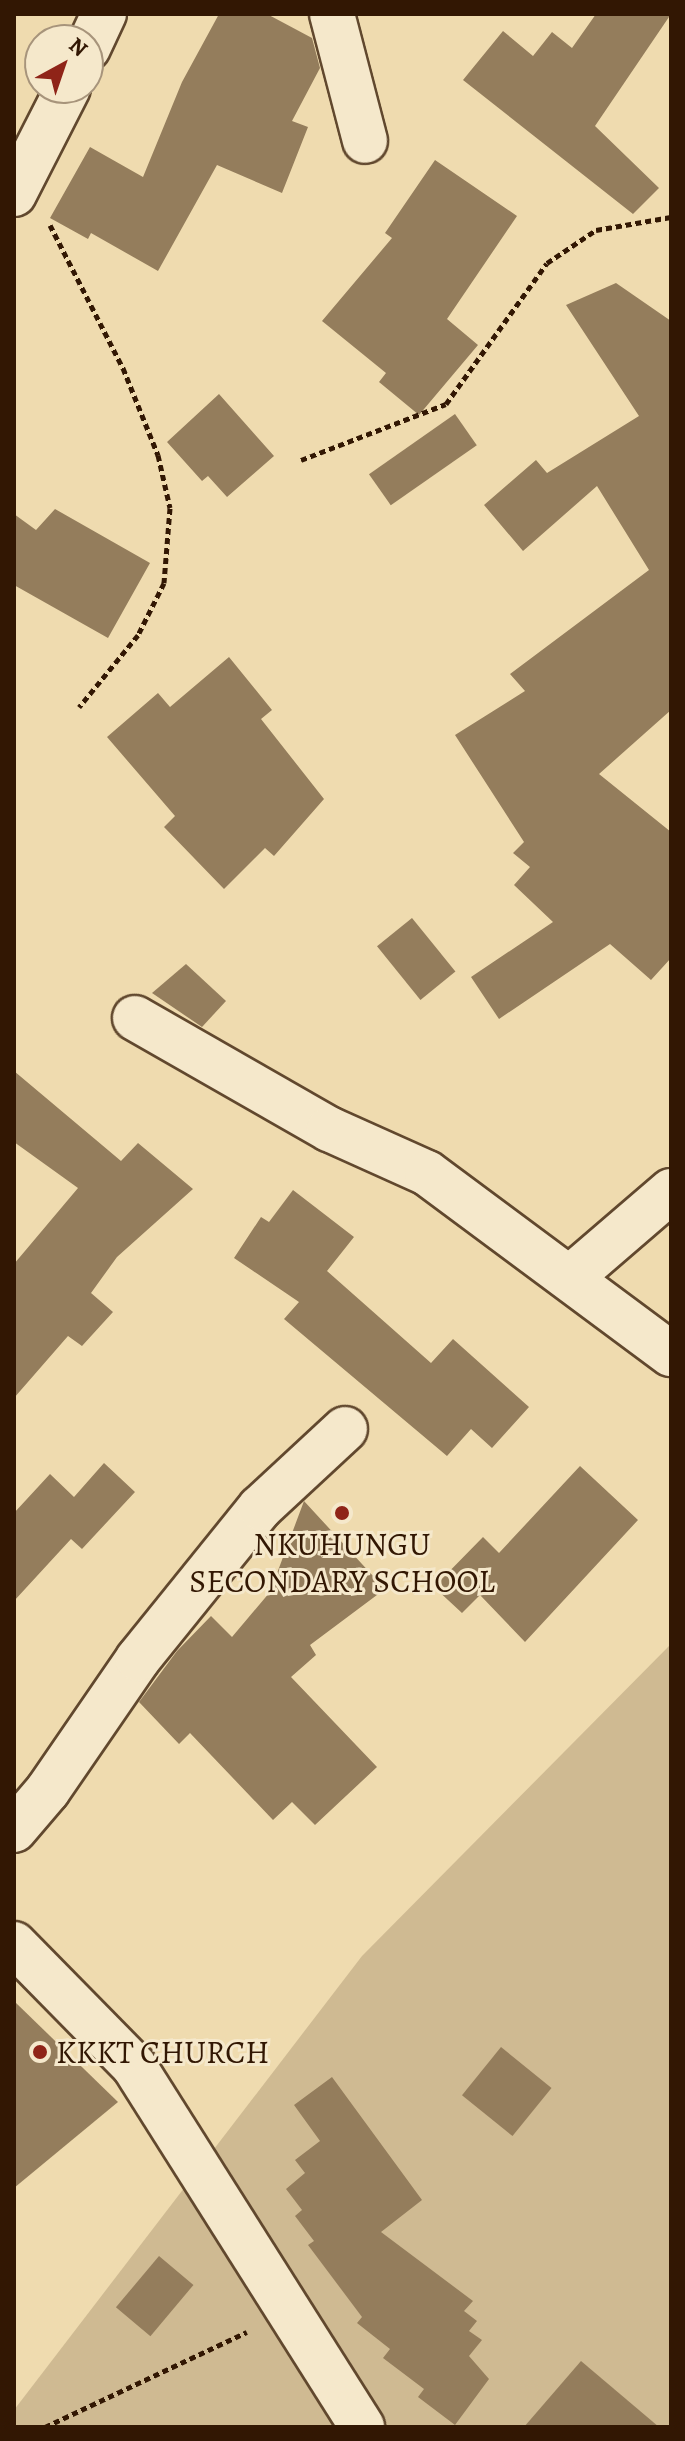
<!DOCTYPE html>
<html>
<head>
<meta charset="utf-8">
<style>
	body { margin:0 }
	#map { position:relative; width:685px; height:2441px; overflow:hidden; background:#efdbaf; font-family:Alegreya,serif }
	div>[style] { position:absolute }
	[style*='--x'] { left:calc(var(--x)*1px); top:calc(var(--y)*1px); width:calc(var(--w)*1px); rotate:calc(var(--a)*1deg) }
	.green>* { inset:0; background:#cfba92 }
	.building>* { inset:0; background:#947d5c; transform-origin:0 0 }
	.path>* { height:5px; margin-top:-2.5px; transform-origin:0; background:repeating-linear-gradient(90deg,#321703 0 6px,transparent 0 10px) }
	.roads { filter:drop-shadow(2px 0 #61482e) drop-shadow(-2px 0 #61482e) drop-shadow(0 2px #61482e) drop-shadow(0 -2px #61482e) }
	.minor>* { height:44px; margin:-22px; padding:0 22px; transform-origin:22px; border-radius:22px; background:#f5e8cb }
	.dots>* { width:22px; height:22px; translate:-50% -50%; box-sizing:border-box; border:4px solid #f5e8cb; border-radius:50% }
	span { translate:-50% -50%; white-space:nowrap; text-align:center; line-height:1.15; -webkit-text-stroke:6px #f5e8cb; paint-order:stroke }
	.poi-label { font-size:32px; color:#321703 }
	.left { translate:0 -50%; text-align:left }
	.frame { position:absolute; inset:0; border:16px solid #321703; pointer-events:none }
	.north { position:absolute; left:24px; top:24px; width:80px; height:80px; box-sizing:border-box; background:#f5e8cb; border:2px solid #a7947b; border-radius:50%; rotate:40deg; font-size:22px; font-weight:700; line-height:32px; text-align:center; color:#321703 }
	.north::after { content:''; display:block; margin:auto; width:28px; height:36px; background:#8f2418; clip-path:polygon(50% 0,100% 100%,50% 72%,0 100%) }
</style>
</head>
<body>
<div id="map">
	<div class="green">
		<div style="clip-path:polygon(671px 1644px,671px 2427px,14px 2427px,14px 2410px,362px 1956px)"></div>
	</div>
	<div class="building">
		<div style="clip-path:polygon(219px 14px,267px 14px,312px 38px,320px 68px,292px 121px,308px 127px,282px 193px,217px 165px,158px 271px,91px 233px,88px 239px,50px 218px,90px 147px,143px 177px,182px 82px)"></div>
		<div style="clip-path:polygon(596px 14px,671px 14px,595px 126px,659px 188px,633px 214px,463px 80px,503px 31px,533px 56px,552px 32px,572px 48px)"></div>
		<div style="clip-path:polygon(435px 160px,517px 216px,447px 319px,478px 345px,419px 415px,379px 382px,386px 373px,322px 321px,392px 238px,385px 233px)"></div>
		<div style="clip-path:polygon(616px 283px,671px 321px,671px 710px,599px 774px,671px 832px,671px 958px,651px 980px,610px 944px,499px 1019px,471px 977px,553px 922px,514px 885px,530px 867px,513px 853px,524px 842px,455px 735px,525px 691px,510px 674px,649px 570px,597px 486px,523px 551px,484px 505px,536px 460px,547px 473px,639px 416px,566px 305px)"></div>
		<div style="clip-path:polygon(219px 394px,274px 456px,227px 497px,208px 476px,202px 481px,167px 442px)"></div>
		<div style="left:455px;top:414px;width:38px;height:105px;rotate:55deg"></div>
		<div style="clip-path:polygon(55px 509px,150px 563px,108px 638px,14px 585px,14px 514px,36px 530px)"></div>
		<div style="clip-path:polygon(229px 657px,272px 710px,261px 719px,324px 799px,274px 856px,265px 848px,224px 889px,164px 827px,175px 816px,107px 737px,158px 693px,170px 707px)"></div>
		<div style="left:412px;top:918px;width:69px;height:45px;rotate:51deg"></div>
		<div style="clip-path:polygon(186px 964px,226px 1001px,202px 1027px,152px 993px)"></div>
		<div style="clip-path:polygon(14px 1071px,121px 1161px,138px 1143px,193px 1189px,117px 1257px,91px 1293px,113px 1312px,82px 1346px,68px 1336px,14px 1398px,14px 1264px,78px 1188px,14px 1142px)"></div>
		<div style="clip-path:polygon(293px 1190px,354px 1237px,327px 1271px,431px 1363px,453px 1339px,529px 1407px,492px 1448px,471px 1429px,447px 1456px,284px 1319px,299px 1302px,234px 1258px,261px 1217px,269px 1222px)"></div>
		<div style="clip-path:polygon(104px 1463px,135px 1492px,82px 1549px,71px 1539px,14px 1601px,14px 1513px,50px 1474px,74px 1497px)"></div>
		<div style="clip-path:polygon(580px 1466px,638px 1520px,525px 1642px,480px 1595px,462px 1613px,434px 1587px,483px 1537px,499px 1553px)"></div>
		<div style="clip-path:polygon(304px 1501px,385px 1589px,310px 1645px,316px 1655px,291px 1677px,377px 1767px,315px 1825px,292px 1802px,273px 1820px,190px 1733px,179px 1744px,139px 1702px,177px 1651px,211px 1616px,232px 1637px,270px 1592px)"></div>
		<div style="clip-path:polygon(14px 2001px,118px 2102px,14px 2188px)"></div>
		<div style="left:501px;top:2047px;width:65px;height:62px;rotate:39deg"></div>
		<div style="clip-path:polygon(332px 2077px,422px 2200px,381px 2232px,473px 2301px,464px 2311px,477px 2321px,469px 2331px,482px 2340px,469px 2356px,489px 2379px,455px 2425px,418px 2397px,424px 2389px,383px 2358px,390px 2349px,357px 2323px,362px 2317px,308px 2245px,314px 2241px,295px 2216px,302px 2210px,286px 2189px,305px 2173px,295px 2160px,320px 2141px,294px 2105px)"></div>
		<div style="left:159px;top:2256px;width:45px;height:67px;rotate:40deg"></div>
		<div style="clip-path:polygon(581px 2361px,659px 2427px,524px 2427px)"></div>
	</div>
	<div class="path">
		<div style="--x:50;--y:225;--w:161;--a:63"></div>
		<div style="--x:123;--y:368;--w:94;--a:68.1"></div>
		<div style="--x:158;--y:455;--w:54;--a:77.2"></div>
		<div style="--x:170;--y:508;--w:75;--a:94.6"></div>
		<div style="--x:164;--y:583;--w:58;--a:116.6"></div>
		<div style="--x:138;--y:635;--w:93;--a:129.3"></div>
		<div style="--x:301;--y:460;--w:155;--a:-21.1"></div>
		<div style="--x:446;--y:404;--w:173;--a:-54.4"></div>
		<div style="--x:547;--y:263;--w:59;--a:-34"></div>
		<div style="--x:596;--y:230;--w:76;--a:-9.8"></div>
		<div style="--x:45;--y:2427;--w:223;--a:-25.2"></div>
	</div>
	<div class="roads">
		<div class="minor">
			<div style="--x:332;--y:14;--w:131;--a:75.4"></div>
			<div style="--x:88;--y:48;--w:38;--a:-65"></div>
			<div style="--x:14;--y:194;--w:119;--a:-63"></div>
			<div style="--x:135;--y:1018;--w:224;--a:29.8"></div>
			<div style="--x:329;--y:1129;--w:107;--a:24.2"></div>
			<div style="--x:427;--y:1173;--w:304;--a:36.6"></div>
			<div style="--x:571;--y:1277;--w:132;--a:-40.7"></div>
			<div style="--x:14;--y:1830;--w:52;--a:-49.6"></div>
			<div style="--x:48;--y:1790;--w:159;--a:-55.5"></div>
			<div style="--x:138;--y:1659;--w:194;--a:-51.1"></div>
			<div style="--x:260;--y:1508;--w:116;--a:-42.9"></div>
			<div style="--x:14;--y:1944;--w:171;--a:45.5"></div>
			<div style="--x:134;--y:2066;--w:427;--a:57.7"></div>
		</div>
	</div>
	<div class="dots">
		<div style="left:342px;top:1513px;background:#8f2418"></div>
		<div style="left:40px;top:2052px;background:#8f2418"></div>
	</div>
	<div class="poi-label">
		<span style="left:342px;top:1563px">NKUHUNGU<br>SECONDARY SCHOOL</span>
		<span class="left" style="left:56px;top:2052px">KKKT CHURCH</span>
	</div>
	<div class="frame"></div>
	<div class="north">N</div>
</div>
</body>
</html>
